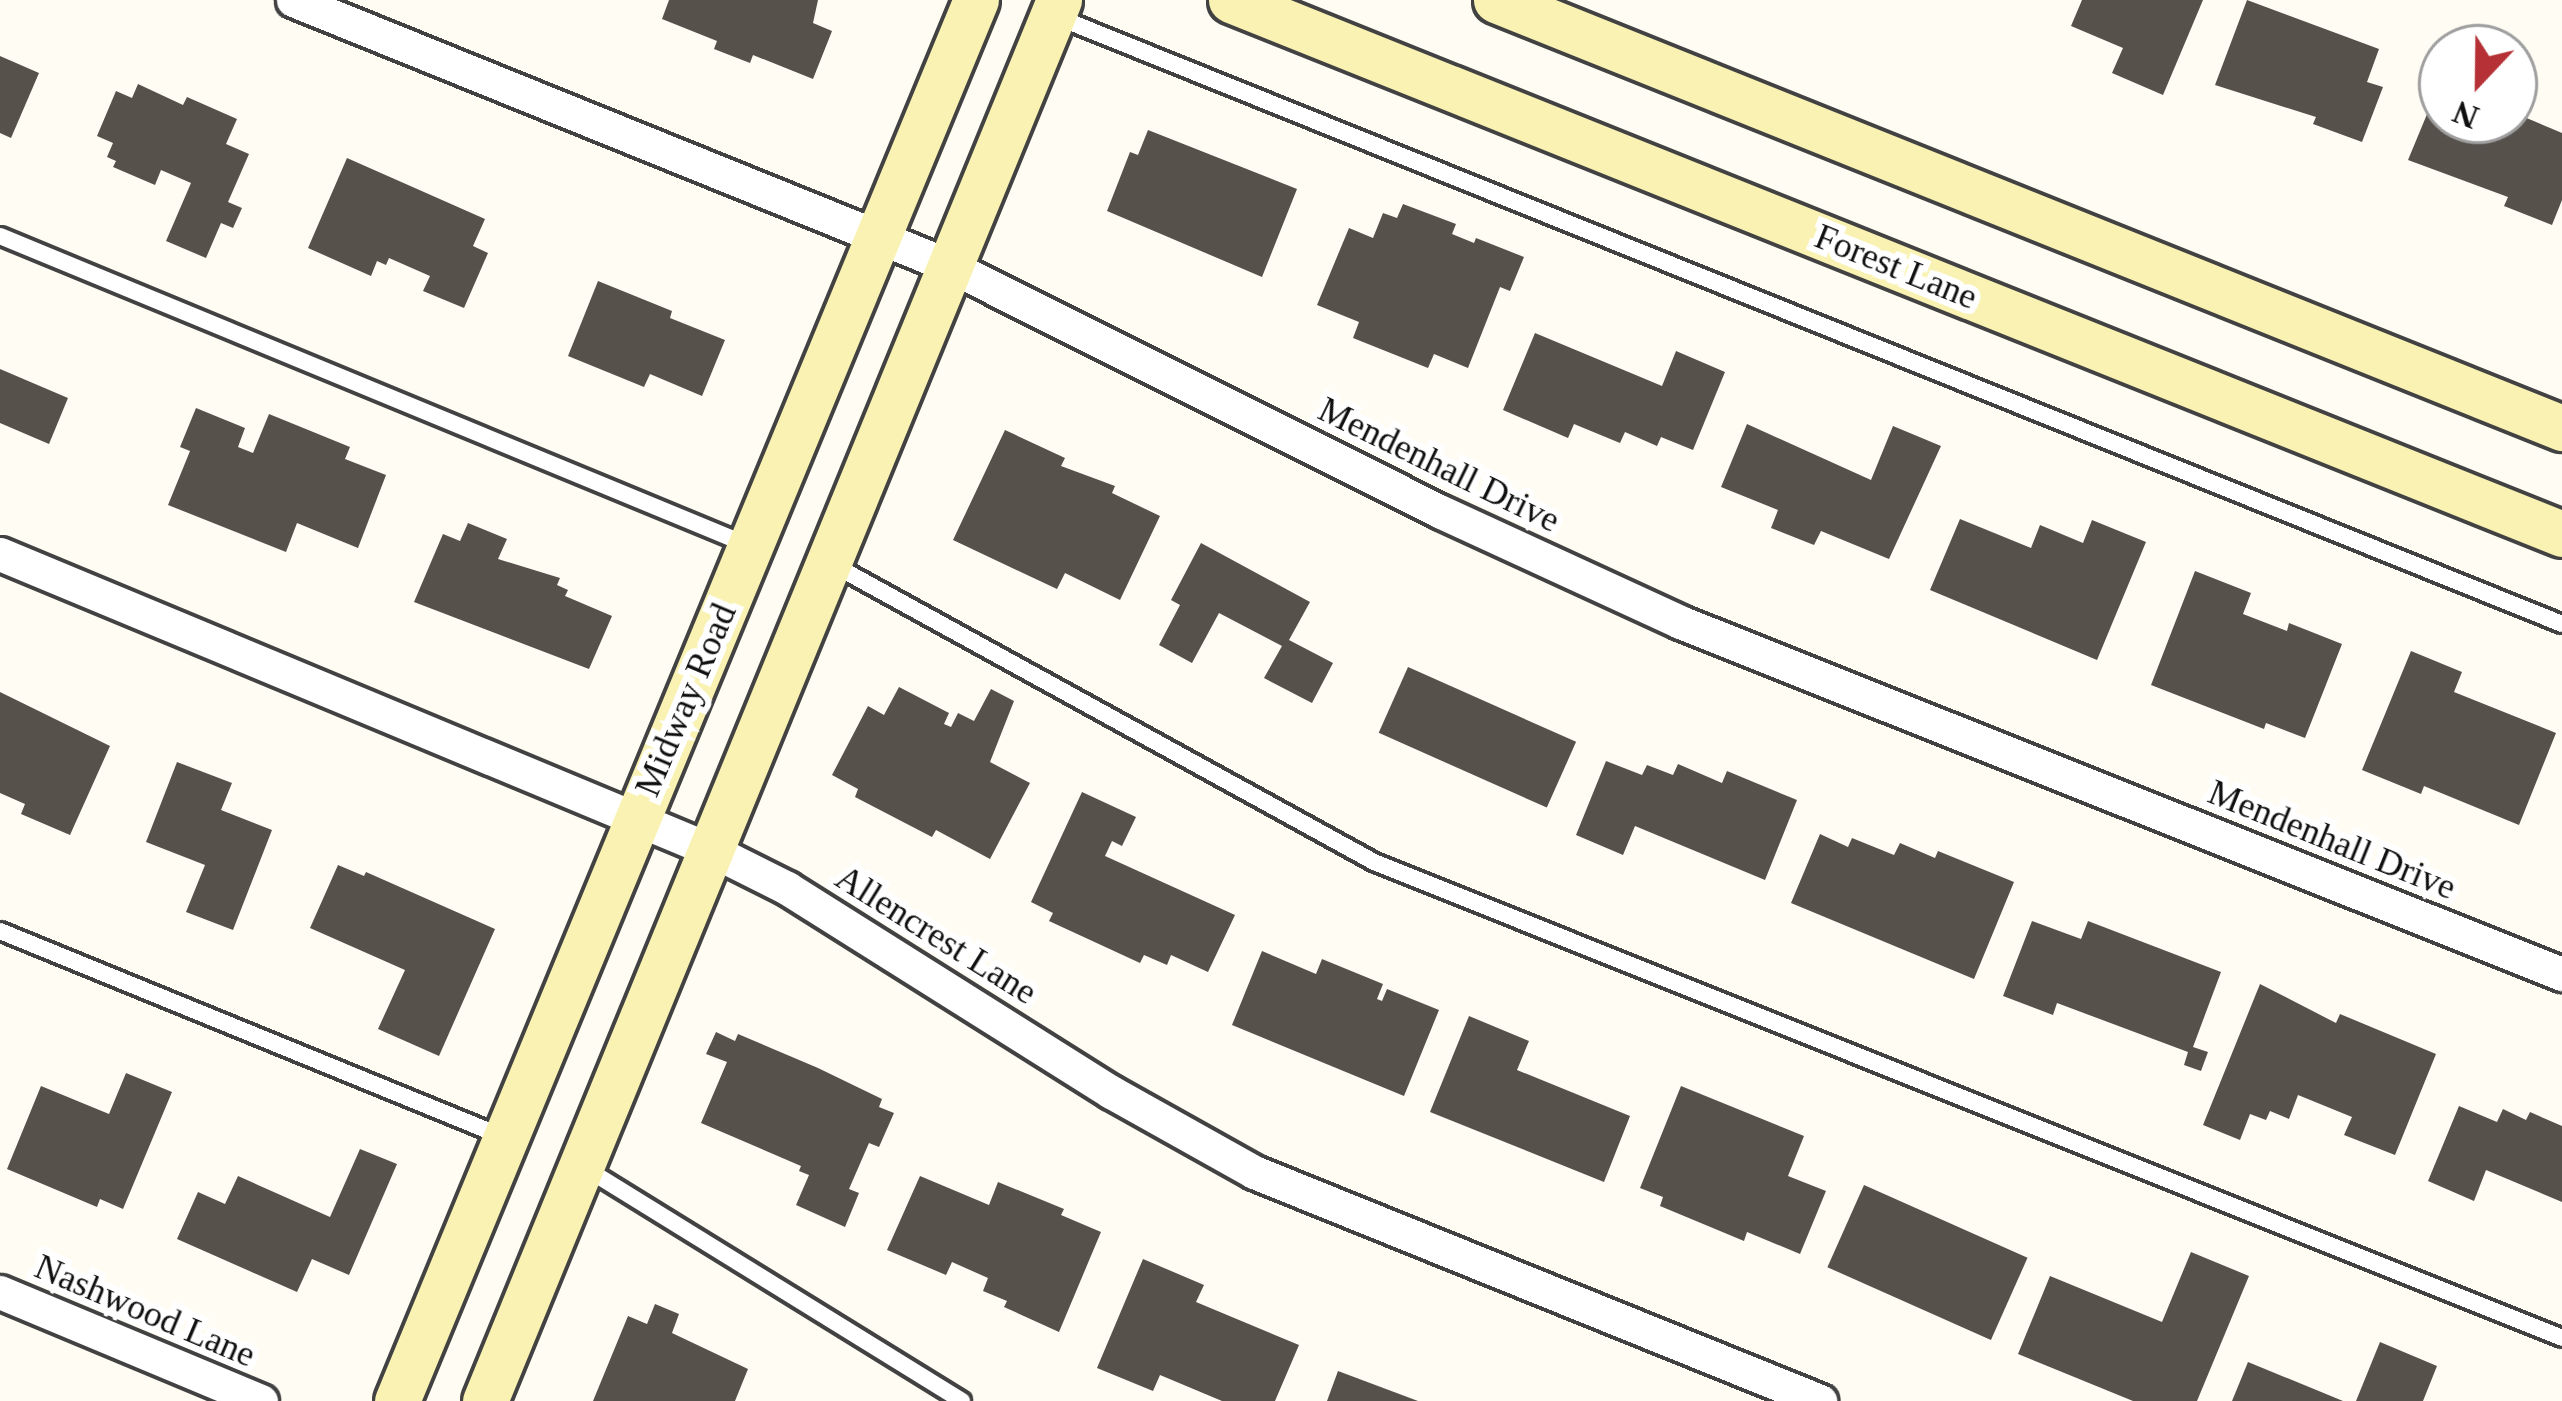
<!DOCTYPE html>
<html>
<head>
<meta charset="utf-8">
<style>
	body { margin:0 }
	#map { position:relative; width:2562px; height:1401px; overflow:hidden; background:#fefcf3; font-family:Georgia,serif }
	div>[style] { position:absolute }
	[style*='--x'] { left:calc(var(--x)*1px); top:calc(var(--y)*1px); width:calc(var(--w)*1px); rotate:calc(var(--a)*1deg) }
	.building>* { inset:0; background:#57514c; transform-origin:0 0 }
	.roads { filter:drop-shadow(3px 0 #424242) drop-shadow(-3px 0 #424242) drop-shadow(0 3px #424242) drop-shadow(0 -3px #424242) }
	.service>* { height:16px; margin:-8px; padding:0 8px; transform-origin:8px; border-radius:8px; background:#fff }
	.minor>* { height:33px; margin:-16.5px; padding:0 16.5px; transform-origin:16.5px; border-radius:16.5px; background:#fff }
	.secondary>* { height:45px; margin:-22.5px; padding:0 22.5px; transform-origin:22.5px; border-radius:22.5px; background:#f9f2b3 }
	span { translate:-50% -50%; white-space:nowrap; text-align:center; line-height:1.15; -webkit-text-stroke:12px #fff; paint-order:stroke }
	.street-label { font-size:36px; color:#0f0f0f }
	.north { position:absolute; left:2418px; top:24px; width:120px; height:120px; box-sizing:border-box; background:#fff; border:3px solid #9f9f9f; border-radius:50%; rotate:202deg; font-size:33px; font-weight:700; line-height:48px; text-align:center; color:#0f0f0f }
	.north::after { content:''; display:block; margin:auto; width:42px; height:54px; background:#b53136; clip-path:polygon(50% 0,100% 100%,50% 72%,0 100%) }
</style>
</head>
<body>
<div id="map">
	<div class="building">
		<div style="clip-path:polygon(669px 0,818px 0,813px 23px,832px 31px,813px 79px,753px 55px,750px 63px,714px 49px,717px 41px,662px 19px)"></div>
		<div style="clip-path:polygon(2082px 0,2203px 0,2163px 95px,2112px 73px,2123px 48px,2071px 26px)"></div>
		<div style="clip-path:polygon(2247px 0,2379px 49px,2367px 82px,2383px 87px,2362px 142px,2313px 124px,2316px 117px,2215px 85px)"></div>
		<div style="clip-path:polygon(0 56px,39px 73px,11px 138px,0 133px)"></div>
		<div style="clip-path:polygon(2442px 78px,2442px 120px,2514px 120px,2514px 105px,2519px 107px,2517px 114px,2562px 133px,2562px 200px,2552px 225px,2504px 206px,2508px 197px,2408px 160px)"></div>
		<div style="clip-path:polygon(138px 84px,183px 105px,187px 97px,237px 119px,226px 144px,249px 154px,228px 202px,242px 208px,233px 228px,221px 223px,206px 258px,166px 241px,191px 183px,161px 170px,155px 185px,113px 167px,116px 161px,107px 157px,113px 143px,97px 136px,116px 91px,132px 98px)"></div>
		<div style="clip-path:polygon(1148px 130px,1297px 189px,1262px 277px,1107px 211px,1130px 152px,1138px 155px)"></div>
		<div style="clip-path:polygon(347px 158px,485px 219px,473px 246px,488px 253px,464px 308px,423px 291px,430px 276px,389px 258px,386px 265px,377px 261px,371px 276px,308px 248px)"></div>
		<div style="clip-path:polygon(1403px 204px,1456px 224px,1452px 234px,1474px 243px,1476px 238px,1524px 257px,1510px 291px,1500px 287px,1468px 368px,1434px 354px,1428px 368px,1353px 338px,1359px 322px,1317px 305px,1349px 228px,1373px 238px,1383px 213px,1397px 218px)"></div>
		<div style="clip-path:polygon(598px 281px,672px 311px,670px 318px,725px 340px,702px 396px,650px 374px,644px 387px,568px 356px)"></div>
		<div style="clip-path:polygon(1535px 333px,1662px 386px,1676px 351px,1725px 372px,1693px 450px,1661px 437px,1657px 446px,1625px 432px,1620px 443px,1574px 424px,1568px 438px,1503px 410px)"></div>
		<div style="clip-path:polygon(0 369px,68px 398px,49px 444px,0 423px)"></div>
		<div style="clip-path:polygon(196px 408px,245px 428px,238px 447px,253px 453px,269px 414px,350px 447px,345px 459px,386px 475px,358px 548px,297px 523px,286px 552px,168px 505px,190px 451px,180px 447px)"></div>
		<div style="clip-path:polygon(1747px 424px,1871px 480px,1893px 426px,1941px 446px,1889px 559px,1821px 531px,1814px 545px,1771px 528px,1778px 510px,1721px 487px)"></div>
		<div style="clip-path:polygon(1005px 430px,1065px 458px,1061px 466px,1115px 486px,1112px 493px,1160px 516px,1120px 600px,1065px 573px,1057px 589px,953px 540px)"></div>
		<div style="clip-path:polygon(1960px 519px,2031px 548px,2040px 525px,2083px 543px,2092px 520px,2146px 542px,2097px 660px,1930px 590px)"></div>
		<div style="clip-path:polygon(468px 523px,507px 539px,498px 559px,560px 578px,557px 585px,568px 590px,565px 596px,612px 616px,589px 669px,414px 602px,443px 534px,460px 541px)"></div>
		<div style="clip-path:polygon(1201px 543px,1310px 602px,1289px 640px,1333px 663px,1312px 703px,1264px 678px,1282px 646px,1219px 613px,1192px 663px,1159px 645px,1180px 605px,1171px 600px)"></div>
		<div style="clip-path:polygon(2195px 571px,2251px 593px,2243px 614px,2287px 631px,2289px 623px,2342px 644px,2305px 738px,2266px 723px,2264px 729px,2151px 685px)"></div>
		<div style="clip-path:polygon(2411px 651px,2462px 672px,2454px 692px,2556px 733px,2519px 825px,2424px 786px,2421px 794px,2362px 770px)"></div>
		<div style="left:1408px;top:667px;width:184px;height:72px;rotate:24deg"></div>
		<div style="clip-path:polygon(899px 687px,949px 713px,944px 724px,951px 727px,958px 713px,974px 721px,991px 689px,1014px 701px,990px 762px,1030px 783px,990px 859px,936px 830px,932px 837px,855px 797px,858px 789px,832px 775px,868px 706px,884px 715px)"></div>
		<div style="clip-path:polygon(0 692px,110px 746px,70px 835px,21px 814px,25px 804px,0 793px)"></div>
		<div style="clip-path:polygon(1606px 761px,1642px 775px,1647px 765px,1673px 775px,1678px 764px,1722px 783px,1727px 771px,1797px 800px,1765px 880px,1635px 826px,1623px 855px,1576px 835px)"></div>
		<div style="clip-path:polygon(177px 762px,232px 783px,221px 810px,272px 830px,233px 930px,186px 912px,205px 865px,146px 842px)"></div>
		<div style="clip-path:polygon(1082px 792px,1136px 817px,1122px 846px,1112px 841px,1105px 856px,1235px 915px,1208px 972px,1171px 955px,1167px 965px,1144px 955px,1140px 963px,1049px 921px,1053px 913px,1031px 902px)"></div>
		<div style="clip-path:polygon(1820px 834px,1848px 847px,1852px 838px,1894px 855px,1900px 843px,1935px 858px,1938px 851px,2014px 882px,1974px 979px,1791px 903px)"></div>
		<div style="clip-path:polygon(338px 865px,364px 876px,366px 872px,495px 929px,439px 1056px,378px 1029px,405px 970px,310px 928px)"></div>
		<div style="clip-path:polygon(2032px 921px,2081px 939px,2088px 921px,2221px 972px,2193px 1047px,2208px 1052px,2201px 1071px,2184px 1065px,2188px 1052px,2057px 1003px,2053px 1015px,2003px 996px)"></div>
		<div style="clip-path:polygon(1262px 951px,1316px 974px,1322px 959px,1383px 984px,1377px 999px,1382px 1001px,1387px 989px,1439px 1010px,1404px 1096px,1232px 1025px)"></div>
		<div style="clip-path:polygon(2260px 984px,2336px 1023px,2340px 1014px,2436px 1054px,2395px 1155px,2344px 1135px,2352px 1117px,2298px 1095px,2289px 1119px,2270px 1111px,2266px 1120px,2250px 1114px,2240px 1140px,2203px 1125px)"></div>
		<div style="clip-path:polygon(1469px 1016px,1529px 1041px,1517px 1070px,1630px 1116px,1604px 1182px,1430px 1112px)"></div>
		<div style="clip-path:polygon(716px 1032px,735px 1041px,738px 1034px,818px 1068px,882px 1099px,879px 1107px,894px 1113px,879px 1147px,869px 1143px,849px 1189px,859px 1193px,845px 1227px,796px 1205px,809px 1175px,799px 1171px,801px 1166px,701px 1123px,727px 1062px,706px 1054px)"></div>
		<div style="clip-path:polygon(126px 1073px,172px 1092px,123px 1209px,100px 1199px,97px 1207px,7px 1169px,41px 1086px,109px 1114px)"></div>
		<div style="clip-path:polygon(1681px 1086px,1804px 1136px,1788px 1176px,1826px 1191px,1800px 1254px,1747px 1232px,1744px 1241px,1660px 1206px,1663px 1197px,1640px 1188px)"></div>
		<div style="clip-path:polygon(2459px 1106px,2497px 1122px,2503px 1109px,2526px 1120px,2530px 1112px,2562px 1126px,2562px 1202px,2486px 1170px,2474px 1201px,2428px 1181px)"></div>
		<div style="clip-path:polygon(360px 1149px,397px 1164px,349px 1275px,312px 1259px,297px 1292px,177px 1239px,198px 1192px,225px 1204px,238px 1176px,330px 1217px)"></div>
		<div style="clip-path:polygon(920px 1176px,989px 1205px,998px 1182px,1064px 1209px,1061px 1215px,1101px 1232px,1059px 1332px,1004px 1307px,1007px 1301px,983px 1291px,988px 1278px,952px 1262px,946px 1275px,887px 1250px)"></div>
		<div style="left:1864px;top:1185px;width:179px;height:90px;rotate:24deg"></div>
		<div style="clip-path:polygon(2191px 1252px,2249px 1276px,2197px 1401px,2133px 1401px,2018px 1354px,2050px 1276px,2162px 1322px)"></div>
		<div style="clip-path:polygon(1143px 1259px,1204px 1285px,1196px 1302px,1299px 1345px,1275px 1401px,1222px 1401px,1160px 1375px,1153px 1391px,1097px 1368px)"></div>
		<div style="clip-path:polygon(655px 1304px,679px 1314px,672px 1333px,748px 1369px,735px 1401px,593px 1401px,628px 1316px,647px 1324px)"></div>
		<div style="clip-path:polygon(2380px 1342px,2437px 1366px,2423px 1401px,2356px 1401px)"></div>
		<div style="clip-path:polygon(2248px 1362px,2343px 1401px,2232px 1401px)"></div>
		<div style="clip-path:polygon(1338px 1371px,1418px 1401px,1327px 1401px)"></div>
	</div>
	<div class="roads">
		<div class="service">
			<div style="--x:1055;--y:16;--w:1625;--a:21.97"></div>
			<div style="--x:0;--y:236;--w:809;--a:22.45"></div>
			<div style="--x:830;--y:563;--w:621;--a:28.79"></div>
			<div style="--x:1374;--y:862;--w:1280;--a:21.83"></div>
			<div style="--x:0;--y:931;--w:547;--a:22.25"></div>
			<div style="--x:585;--y:1168;--w:443;--a:31.7"></div>
		</div>
		<div class="minor">
			<div style="--x:293;--y:0;--w:709;--a:22.04"></div>
			<div style="--x:950;--y:266;--w:549;--a:26.61"></div>
			<div style="--x:1441;--y:512;--w:263;--a:24.7"></div>
			<div style="--x:1680;--y:622;--w:950;--a:21.76"></div>
			<div style="--x:0;--y:554;--w:772;--a:22.61"></div>
			<div style="--x:713;--y:851;--w:83;--a:26.6"></div>
			<div style="--x:787;--y:888;--w:383;--a:32.2"></div>
			<div style="--x:1111;--y:1092;--w:164;--a:29.2"></div>
			<div style="--x:1254;--y:1172;--w:611;--a:22.03"></div>
			<div style="--x:0;--y:1292;--w:283;--a:22.7"></div>
		</div>
		<div class="secondary">
			<div style="--x:1231;--y:0;--w:1434;--a:21.86"></div>
			<div style="--x:1496;--y:0;--w:1149;--a:21.88"></div>
			<div style="--x:397;--y:1401;--w:1516;--a:-67.55"></div>
			<div style="--x:485;--y:1401;--w:1514;--a:-67.72"></div>
		</div>
	</div>
	<div class="street-label">
		<span style="left:1896px;top:267px;rotate:22deg">Forest Lane</span>
		<span style="left:1439px;top:465px;rotate:26deg">Mendenhall Drive</span>
		<span style="left:686px;top:700px;rotate:-67deg">Midway Road</span>
		<span style="left:2332px;top:840px;rotate:22deg">Mendenhall Drive</span>
		<span style="left:936px;top:935px;rotate:32deg">Allencrest Lane</span>
		<span style="left:145px;top:1311px;rotate:23deg">Nashwood Lane</span>
	</div>
	<div class="north">N</div>
</div>
</body>
</html>
